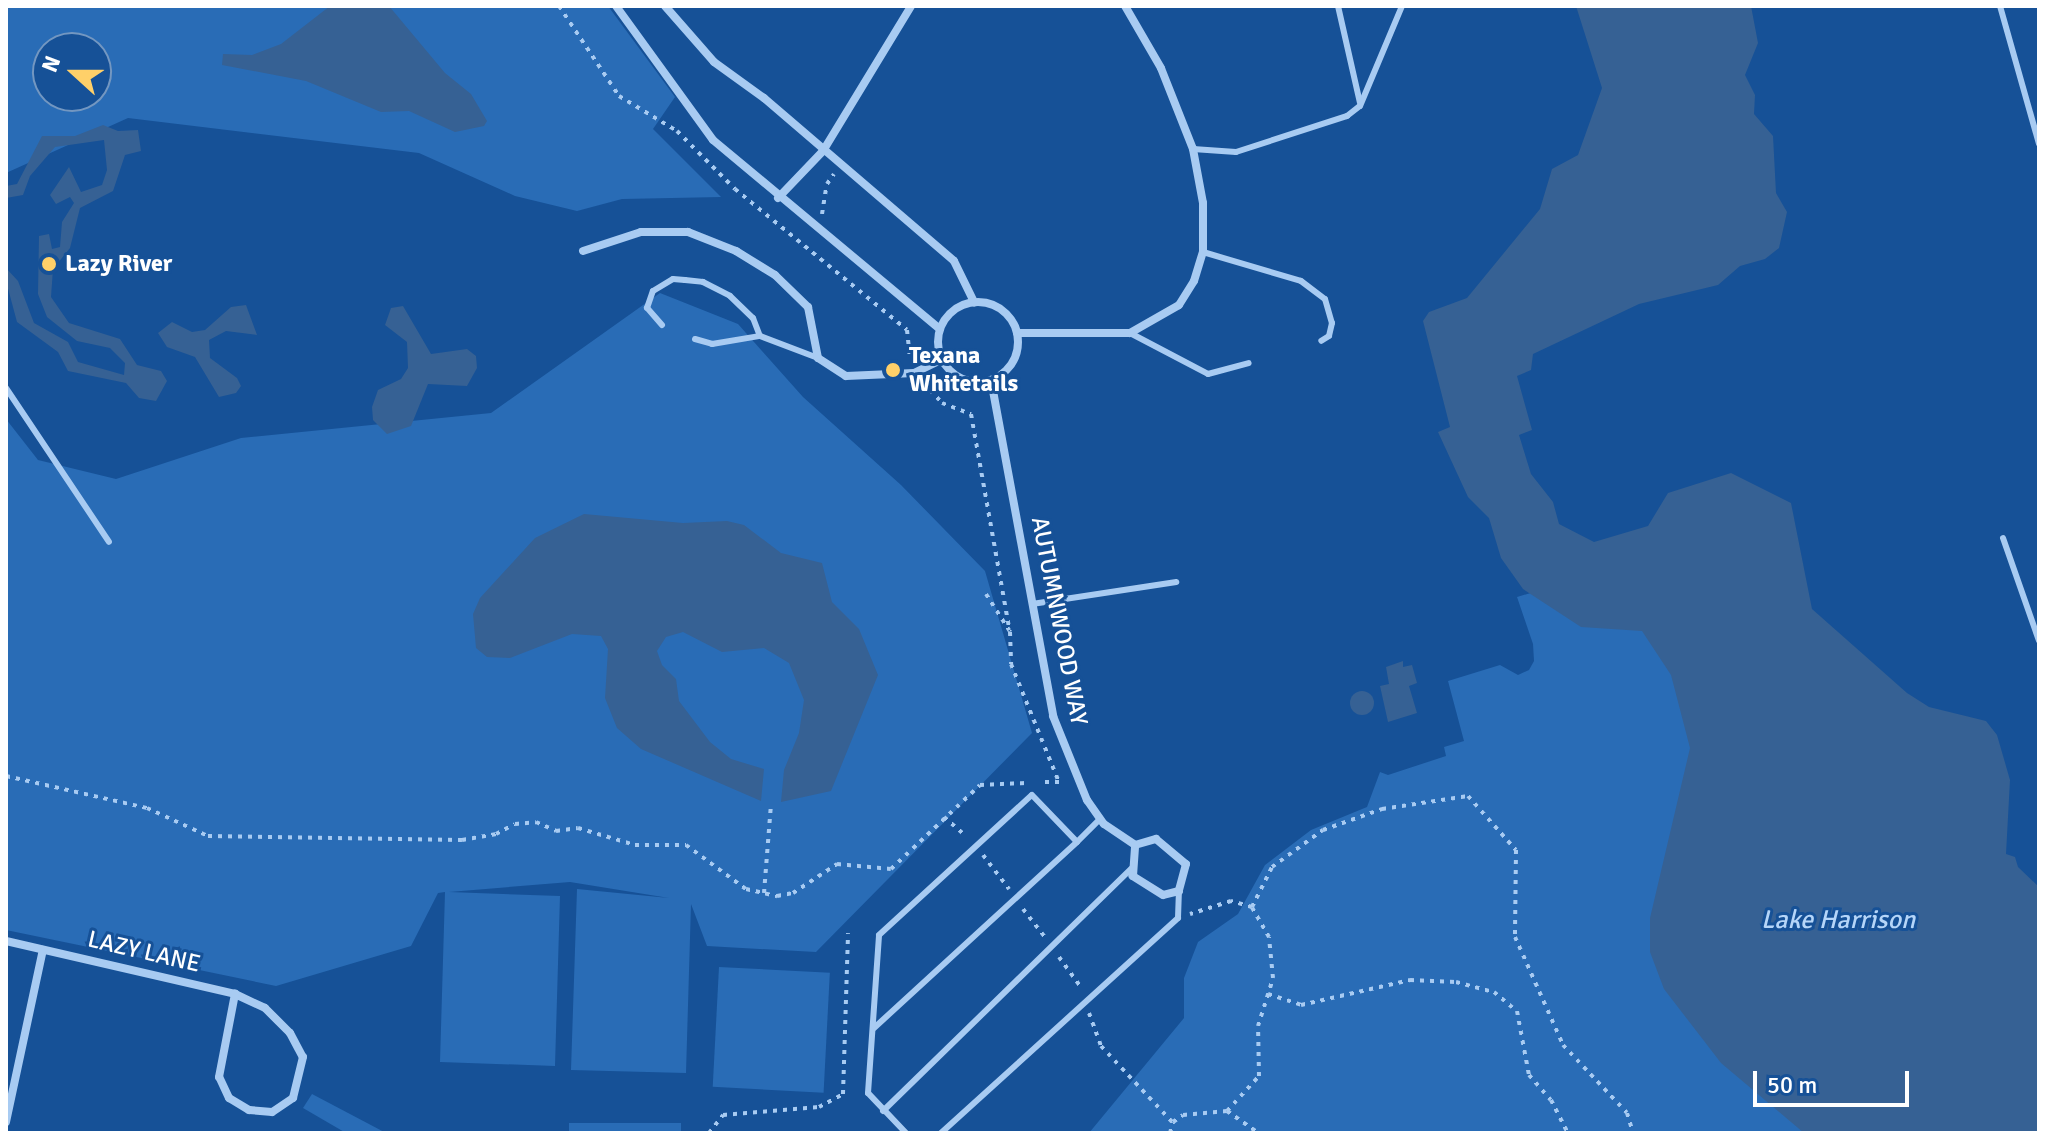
<!DOCTYPE html>
<html>
<head>
<meta charset="utf-8">
<style>
	body { margin:0 }
	#map { position:relative; width:2045px; height:1139px; overflow:hidden; background:#165197; font-family:Signika,sans-serif }
	div>[style] { position:absolute }
	[style*='--x'] { left:calc(var(--x)*1px); top:calc(var(--y)*1px); width:calc(var(--w)*1px); rotate:calc(var(--a)*1deg) }
	.green>* { inset:0; background:#296cb6; transform-origin:0 0 }
	.water>* { inset:0; background:#366194 }
	.round { border-radius:50% }
	.path>* { height:4px; margin-top:-2px; transform-origin:0; background:repeating-linear-gradient(90deg,#a8cbf2 0 4px,transparent 0 10px) }
	.lane>* { height:6px; margin:-3px; padding:0 3px; transform-origin:3px; border-radius:3px; background:#a8cbf2 }
	.street>* { height:8px; margin:-4px; padding:0 4px; transform-origin:4px; border-radius:4px; background:#a8cbf2 }
	.street>.ring { margin:-4px; padding:0; box-sizing:content-box; background:none; border:8px solid #a8cbf2; border-radius:50% }
	.dots>* { width:22px; height:22px; translate:-50% -50%; box-sizing:border-box; border:4px solid #165197; border-radius:50% }
	span { translate:-50% -50%; white-space:nowrap; text-align:center; line-height:1.15; -webkit-text-stroke:6px #165197; paint-order:stroke }
	.poi-label { font-size:24px; color:#fff; font-weight:700 }
	.left { translate:0 -50%; text-align:left }
	.street-label { font-size:24px; color:#fff }
	.water-label { font-size:26px; color:#b5d5f8; font-style:italic }
	.frame { position:absolute; inset:0; border:8px solid #fff; pointer-events:none }
	.north { position:absolute; left:32px; top:32px; width:80px; height:80px; box-sizing:border-box; background:#165197; border:2px solid #7397c1; border-radius:50%; rotate:291deg; font-size:22px; font-weight:700; line-height:32px; text-align:center; color:#fff }
	.north::after { content:''; display:block; margin:auto; width:28px; height:36px; background:#ffd069; clip-path:polygon(50% 0,100% 100%,50% 72%,0 100%) }
	.scale { position:absolute; left:1753px; top:1071px; width:156px; height:36px; box-sizing:border-box; border:4px solid #fff; border-top:0; padding-left:10px; font-size:24px; line-height:28px; white-space:nowrap; color:#fff; -webkit-text-stroke:6px #165197; paint-order:stroke }
</style>
</head>
<body>
<div id="map">
	<div class="green">
		<div style="clip-path:polygon(evenodd,6px 6px,608px 6px,675px 97px,653px 129px,721px 197px,622px 199px,577px 211px,515px 196px,419px 153px,128px 118px,6px 173px,6px 6px,48px 48px,96px 48px,96px 96px,48px 96px,48px 48px)"></div>
		<div style="clip-path:polygon(660px 293px,738px 324px,803px 397px,901px 485px,985px 571px,1032px 733px,816px 952px,707px 946px,691px 904px,686px 1073px,571px 1070px,577px 889px,669px 898px,570px 882px,449px 892px,560px 896px,555px 1066px,440px 1062px,445px 892px,438px 893px,411px 946px,276px 986px,6px 930px,6px 419px,38px 460px,116px 479px,241px 438px,491px 413px)"></div>
		<div style="clip-path:polygon(1594px 574px,1626px 577px,2008px 1133px,1089px 1133px,1184px 1018px,1184px 978px,1198px 942px,1238px 914px,1265px 865px,1311px 830px,1367px 807px,1380px 772px,1388px 775px,1446px 756px,1444px 747px,1464px 741px,1448px 681px,1500px 665px,1518px 675px,1529px 670px,1534px 661px,1533px 644px,1517px 597px)"></div>
		<div style="left:719px;top:967px;width:111px;height:120px;rotate:3deg"></div>
		<div style="clip-path:polygon(312px 1094px,386px 1133px,346px 1133px,303px 1108px)"></div>
		<div style="left:569px;top:1123px;width:112px;height:10px"></div>
	</div>
	<div class="water">
		<div style="clip-path:polygon(330px 6px,389px 6px,445px 73px,471px 94px,487px 121px,484px 126px,455px 132px,409px 111px,381px 112px,306px 81px,222px 65px,223px 54px,252px 55px,281px 44px)"></div>
		<div style="clip-path:polygon(1576px 6px,1751px 6px,1758px 43px,1745px 75px,1755px 95px,1754px 114px,1773px 136px,1776px 193px,1787px 212px,1779px 248px,1765px 259px,1740px 266px,1718px 285px,1639px 304px,1533px 354px,1531px 370px,1517px 376px,1532px 430px,1519px 435px,1531px 474px,1553px 502px,1559px 524px,1594px 542px,1648px 526px,1668px 493px,1731px 473px,1791px 503px,1812px 609px,1907px 693px,1929px 707px,1986px 721px,1997px 735px,2010px 780px,2006px 854px,2015px 857px,2018px 867px,2039px 887px,2039px 1133px,1804px 1133px,1721px 1063px,1664px 989px,1650px 952px,1650px 918px,1690px 748px,1671px 675px,1642px 631px,1581px 627px,1523px 589px,1501px 558px,1489px 518px,1468px 497px,1438px 432px,1450px 427px,1423px 321px,1429px 312px,1467px 298px,1540px 209px,1552px 169px,1578px 155px,1602px 88px)"></div>
		<div style="clip-path:polygon(103px 125px,118px 131px,138px 130px,141px 151px,125px 155px,113px 191px,80px 208px,70px 248px,53px 269px,51px 297px,69px 323px,120px 339px,137px 365px,161px 371px,167px 381px,156px 401px,139px 398px,126px 383px,68px 371px,58px 352px,17px 322px,6px 281px,6px 268px,18px 281px,34px 323px,68px 342px,78px 362px,124px 375px,125px 363px,110px 348px,77px 341px,47px 317px,38px 294px,39px 236px,49px 234px,52px 249px,60px 247px,62px 222px,74px 203px,70px 197px,56px 204px,50px 195px,69px 167px,81px 192px,102px 185px,107px 170px,104px 140px,55px 147px,30px 176px,23px 195px,6px 198px,6px 186px,17px 184px,42px 136px,75px 136px)"></div>
		<div style="clip-path:polygon(246px 305px,257px 335px,226px 331px,209px 340px,210px 358px,237px 378px,241px 386px,236px 393px,219px 397px,195px 357px,167px 347px,158px 333px,172px 322px,192px 332px,205px 330px,231px 307px)"></div>
		<div style="clip-path:polygon(403px 306px,431px 354px,467px 349px,476px 356px,477px 368px,467px 386px,428px 384px,411px 426px,387px 434px,373px 420px,372px 407px,378px 390px,401px 379px,408px 368px,407px 342px,385px 325px,391px 308px)"></div>
		<div style="clip-path:polygon(584px 514px,683px 523px,727px 521px,744px 525px,781px 553px,822px 563px,832px 602px,859px 629px,878px 675px,831px 791px,781px 802px,784px 770px,799px 733px,804px 700px,789px 663px,764px 648px,722px 652px,683px 632px,666px 637px,657px 651px,662px 665px,676px 679px,679px 701px,710px 742px,731px 759px,764px 769px,761px 801px,641px 749px,617px 728px,605px 698px,608px 649px,601px 636px,572px 634px,510px 658px,487px 657px,476px 648px,473px 614px,480px 598px,535px 538px)"></div>
		<div style="clip-path:polygon(1403px 661px,1403px 667px,1412px 665px,1417px 683px,1409px 686px,1417px 713px,1388px 722px,1380px 686px,1389px 684px,1386px 667px)"></div>
		<div class="round" style="left:1350px;top:691px;width:24px;height:24px"></div>
	</div>
	<div class="path">
		<div style="--x:559;--y:6;--w:108;--a:56.3"></div>
		<div style="--x:619;--y:96;--w:68;--a:31.1"></div>
		<div style="--x:677;--y:131;--w:82;--a:45"></div>
		<div style="--x:735;--y:189;--w:222;--a:39.3"></div>
		<div style="--x:907;--y:330;--w:29;--a:84"></div>
		<div style="--x:822;--y:214;--w:30;--a:-81"></div>
		<div style="--x:827;--y:184;--w:12;--a:-55"></div>
		<div style="--x:923;--y:383;--w:28;--a:46"></div>
		<div style="--x:942;--y:403;--w:31;--a:21"></div>
		<div style="--x:971;--y:414;--w:221;--a:79.9"></div>
		<div style="--x:1010;--y:632;--w:32;--a:88"></div>
		<div style="--x:1011;--y:664;--w:127;--a:67.9"></div>
		<div style="--x:1059;--y:782;--w:20;--a:180"></div>
		<div style="--x:986;--y:594;--w:43;--a:57.4"></div>
		<div style="--x:6;--y:776;--w:145;--a:12.8"></div>
		<div style="--x:147;--y:808;--w:67;--a:24.7"></div>
		<div style="--x:208;--y:836;--w:254;--a:0.9"></div>
		<div style="--x:462;--y:840;--w:35;--a:-10"></div>
		<div style="--x:496;--y:834;--w:21;--a:-28"></div>
		<div style="--x:515;--y:824;--w:21;--a:-5"></div>
		<div style="--x:536;--y:822;--w:22;--a:24"></div>
		<div style="--x:556;--y:831;--w:22;--a:-8"></div>
		<div style="--x:578;--y:828;--w:59;--a:16.6"></div>
		<div style="--x:635;--y:845;--w:51;--a:0"></div>
		<div style="--x:686;--y:845;--w:74;--a:36.3"></div>
		<div style="--x:746;--y:889;--w:32;--a:13"></div>
		<div style="--x:777;--y:896;--w:16;--a:-11"></div>
		<div style="--x:793;--y:893;--w:53;--a:-33.4"></div>
		<div style="--x:837;--y:864;--w:54;--a:5.3"></div>
		<div style="--x:891;--y:869;--w:122;--a:-43.3"></div>
		<div style="--x:980;--y:785;--w:46;--a:-2.5"></div>
		<div style="--x:944;--y:817;--w:29;--a:41"></div>
		<div style="--x:983;--y:855;--w:43;--a:52.6"></div>
		<div style="--x:764;--y:893;--w:89;--a:-85.5"></div>
		<div style="--x:1252;--y:907;--w:45;--a:-63.4"></div>
		<div style="--x:1272;--y:867;--w:63;--a:-36"></div>
		<div style="--x:1323;--y:830;--w:63;--a:-19.6"></div>
		<div style="--x:1382;--y:809;--w:87;--a:-8.6"></div>
		<div style="--x:1468;--y:796;--w:72;--a:48.4"></div>
		<div style="--x:1516;--y:850;--w:87;--a:90.7"></div>
		<div style="--x:1515;--y:937;--w:118;--a:66"></div>
		<div style="--x:1563;--y:1045;--w:93;--a:46.7"></div>
		<div style="--x:1627;--y:1113;--w:21;--a:73"></div>
		<div style="--x:1023;--y:909;--w:36;--a:52"></div>
		<div style="--x:1059;--y:957;--w:39;--a:54"></div>
		<div style="--x:1268;--y:994;--w:35;--a:18"></div>
		<div style="--x:1301;--y:1005;--w:112;--a:-12.9"></div>
		<div style="--x:1410;--y:980;--w:46;--a:2.5"></div>
		<div style="--x:1456;--y:982;--w:39;--a:15"></div>
		<div style="--x:1494;--y:992;--w:30;--a:40"></div>
		<div style="--x:1517;--y:1011;--w:65;--a:79.4"></div>
		<div style="--x:1529;--y:1075;--w:33;--a:49"></div>
		<div style="--x:1551;--y:1100;--w:37;--a:63"></div>
		<div style="--x:1089;--y:1013;--w:35;--a:70"></div>
		<div style="--x:1101;--y:1046;--w:104;--a:46.9"></div>
		<div style="--x:1227;--y:1111;--w:39;--a:35"></div>
		<div style="--x:709;--y:1133;--w:23;--a:-52"></div>
		<div style="--x:723;--y:1115;--w:96;--a:-4.8"></div>
		<div style="--x:819;--y:1107;--w:27;--a:-28"></div>
		<div style="--x:843;--y:1094;--w:161;--a:-88.2"></div>
		<div style="--x:1170;--y:1133;--w:11;--a:-75"></div>
		<div style="--x:1173;--y:1122;--w:12;--a:-35"></div>
		<div style="--x:1183;--y:1115;--w:44;--a:-5.2"></div>
		<div style="--x:1227;--y:1111;--w:47;--a:-47.6"></div>
		<div style="--x:1259;--y:1076;--w:50;--a:-91.1"></div>
		<div style="--x:1258;--y:1026;--w:50;--a:-72.6"></div>
		<div style="--x:1273;--y:978;--w:41;--a:-95.6"></div>
		<div style="--x:1269;--y:937;--w:34;--a:-120"></div>
		<div style="--x:1252;--y:907;--w:22;--a:-164"></div>
		<div style="--x:1231;--y:901;--w:43;--a:162.4"></div>
	</div>
	<div class="lane">
		<div style="--x:1338;--y:6;--w:99;--a:77.2"></div>
		<div style="--x:2000;--y:6;--w:143;--a:74.2"></div>
		<div style="--x:1193;--y:149;--w:43;--a:4"></div>
		<div style="--x:1236;--y:152;--w:117;--a:-18"></div>
		<div style="--x:1347;--y:116;--w:16;--a:-38"></div>
		<div style="--x:1360;--y:106;--w:108;--a:-67.2"></div>
		<div style="--x:1203;--y:252;--w:102;--a:16.5"></div>
		<div style="--x:1301;--y:281;--w:30;--a:37"></div>
		<div style="--x:1325;--y:299;--w:25;--a:74"></div>
		<div style="--x:1332;--y:323;--w:13;--a:103"></div>
		<div style="--x:1329;--y:336;--w:9;--a:148"></div>
		<div style="--x:662;--y:325;--w:23;--a:-131"></div>
		<div style="--x:647;--y:308;--w:18;--a:-71"></div>
		<div style="--x:653;--y:291;--w:23;--a:-31"></div>
		<div style="--x:673;--y:279;--w:12;--a:5"></div>
		<div style="--x:685;--y:280;--w:18;--a:6"></div>
		<div style="--x:703;--y:282;--w:30;--a:27"></div>
		<div style="--x:730;--y:296;--w:32;--a:44"></div>
		<div style="--x:753;--y:318;--w:19;--a:69"></div>
		<div style="--x:1130;--y:333;--w:88;--a:27.7"></div>
		<div style="--x:1208;--y:374;--w:42;--a:-15"></div>
		<div style="--x:695;--y:339;--w:18;--a:16"></div>
		<div style="--x:712;--y:344;--w:49;--a:-9.5"></div>
		<div style="--x:760;--y:336;--w:62;--a:20.8"></div>
		<div style="--x:6;--y:388;--w:185;--a:56.2"></div>
		<div style="--x:2003;--y:538;--w:109;--a:70.7"></div>
		<div style="--x:1032;--y:604;--w:146;--a:-8.7"></div>
		<div style="--x:874;--y:1028;--w:275;--a:-42.5"></div>
		<div style="--x:883;--y:1111;--w:348;--a:-44.3"></div>
		<div style="--x:906;--y:1133;--w:55;--a:-133.5"></div>
		<div style="--x:868;--y:1093;--w:158;--a:-86"></div>
		<div style="--x:879;--y:935;--w:207;--a:-42.5"></div>
		<div style="--x:1032;--y:795;--w:65;--a:46.2"></div>
		<div style="--x:1077;--y:842;--w:33;--a:-45"></div>
		<div style="--x:941;--y:1133;--w:320;--a:-42.2"></div>
		<div style="--x:1178;--y:918;--w:27;--a:-88"></div>
	</div>
	<div class="street">
		<div style="--x:616;--y:6;--w:165;--a:54.1"></div>
		<div style="--x:713;--y:140;--w:295;--a:39.8"></div>
		<div style="--x:665;--y:6;--w:74;--a:48.8"></div>
		<div style="--x:714;--y:62;--w:62;--a:35.8"></div>
		<div style="--x:764;--y:98;--w:250;--a:40.6"></div>
		<div style="--x:954;--y:261;--w:46;--a:64"></div>
		<div style="--x:778;--y:198;--w:65;--a:-46.2"></div>
		<div style="--x:823;--y:151;--w:170;--a:-58.7"></div>
		<div style="--x:583;--y:251;--w:61;--a:-18.1"></div>
		<div style="--x:641;--y:232;--w:47;--a:0"></div>
		<div style="--x:688;--y:232;--w:52;--a:21.6"></div>
		<div style="--x:736;--y:251;--w:46;--a:31.6"></div>
		<div style="--x:775;--y:275;--w:46;--a:44.1"></div>
		<div style="--x:808;--y:307;--w:52;--a:78.9"></div>
		<div style="--x:818;--y:358;--w:33;--a:33"></div>
		<div style="--x:846;--y:376;--w:68;--a:-2.5"></div>
		<div style="--x:914;--y:373;--w:30;--a:-26"></div>
		<div class="ring" style="left:938px;top:302px;width:72px;height:72px"></div>
		<div style="--x:1017;--y:333;--w:113;--a:0"></div>
		<div style="--x:1130;--y:333;--w:56;--a:-29.7"></div>
		<div style="--x:1179;--y:305;--w:28;--a:-58"></div>
		<div style="--x:1194;--y:281;--w:30;--a:-73"></div>
		<div style="--x:1203;--y:252;--w:49;--a:-90"></div>
		<div style="--x:1203;--y:203;--w:55;--a:-100.5"></div>
		<div style="--x:1193;--y:149;--w:87;--a:-111.6"></div>
		<div style="--x:1161;--y:68;--w:72;--a:-120.1"></div>
		<div style="--x:991;--y:380;--w:342;--a:79.5"></div>
		<div style="--x:1053;--y:716;--w:91;--a:68"></div>
		<div style="--x:1087;--y:800;--w:29;--a:55"></div>
		<div style="--x:1104;--y:824;--w:37;--a:34"></div>
		<div style="--x:1156;--y:839;--w:39;--a:40"></div>
		<div style="--x:1186;--y:864;--w:28;--a:105"></div>
		<div style="--x:1179;--y:891;--w:16;--a:166"></div>
		<div style="--x:1163;--y:895;--w:36;--a:-148"></div>
		<div style="--x:1133;--y:876;--w:31;--a:-86"></div>
		<div style="--x:1135;--y:845;--w:22;--a:-16"></div>
		<div style="--x:6;--y:941;--w:235;--a:13"></div>
		<div style="--x:235;--y:994;--w:33;--a:25"></div>
		<div style="--x:265;--y:1008;--w:35;--a:45"></div>
		<div style="--x:290;--y:1033;--w:27;--a:62"></div>
		<div style="--x:303;--y:1057;--w:42;--a:103.7"></div>
		<div style="--x:293;--y:1098;--w:25;--a:146"></div>
		<div style="--x:272;--y:1112;--w:23;--a:-175"></div>
		<div style="--x:249;--y:1110;--w:23;--a:-149"></div>
		<div style="--x:229;--y:1098;--w:23;--a:-115"></div>
		<div style="--x:219;--y:1077;--w:85;--a:-79.1"></div>
		<div style="--x:6;--y:1122;--w:176;--a:-77.9"></div>
	</div>
	<div class="dots">
		<div style="left:49px;top:264px;background:#ffd069"></div>
		<div style="left:893px;top:370px;background:#ffd069"></div>
	</div>
	<div class="poi-label">
		<span class="left" style="left:65px;top:264px">Lazy River</span>
		<span class="left" style="left:909px;top:370px">Texana<br>Whitetails</span>
	</div>
	<div class="street-label">
		<span style="left:1059px;top:621px;rotate:79deg">AUTUMNWOOD WAY</span>
		<span style="left:144px;top:952px;rotate:13deg">LAZY LANE</span>
	</div>
	<div class="water-label">
		<span style="left:1838px;top:921px">Lake Harrison</span>
	</div>
	<div class="frame"></div>
	<div class="north">N</div>
	<div class="scale">50 m</div>
</div>
</body>
</html>
